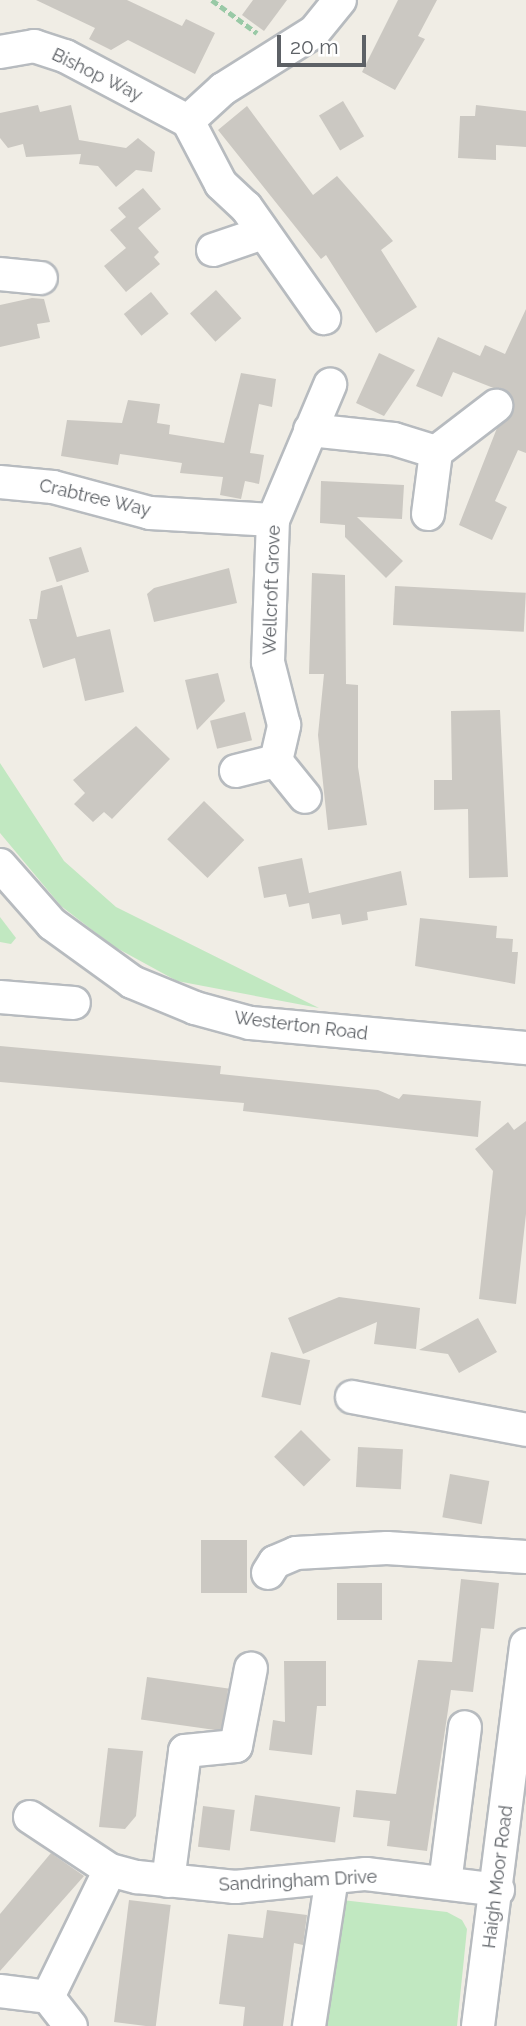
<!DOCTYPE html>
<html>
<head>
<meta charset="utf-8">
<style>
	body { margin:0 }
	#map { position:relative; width:526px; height:2026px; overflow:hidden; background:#f0ede5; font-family:Raleway,sans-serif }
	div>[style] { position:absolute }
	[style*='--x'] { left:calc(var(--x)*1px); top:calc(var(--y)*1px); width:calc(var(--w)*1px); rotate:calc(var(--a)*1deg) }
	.green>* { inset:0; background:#c1e8c1 }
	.building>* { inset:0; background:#cbc8c2; transform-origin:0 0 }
	.path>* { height:4.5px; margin-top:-2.25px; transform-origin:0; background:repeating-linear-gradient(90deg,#99c9a6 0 7px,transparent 0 10.5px) }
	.roads { filter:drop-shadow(2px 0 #b7bbbf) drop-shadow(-2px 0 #b7bbbf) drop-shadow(0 2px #b7bbbf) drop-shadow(0 -2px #b7bbbf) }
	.minor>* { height:32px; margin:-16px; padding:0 16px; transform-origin:16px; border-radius:16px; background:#fff }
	span { translate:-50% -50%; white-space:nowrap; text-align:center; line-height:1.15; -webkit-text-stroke:5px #fff; paint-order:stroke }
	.street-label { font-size:18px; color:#5d6166 }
	.scale { position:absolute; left:277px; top:35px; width:89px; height:32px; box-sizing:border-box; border:4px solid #5d6166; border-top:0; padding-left:9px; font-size:21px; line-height:24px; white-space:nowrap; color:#5d6166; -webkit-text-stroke:5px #fff; paint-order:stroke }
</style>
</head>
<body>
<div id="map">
	<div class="green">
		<div style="clip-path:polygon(0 763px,64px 861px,116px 907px,319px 1008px,177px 981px,113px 946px,61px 906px,0 833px)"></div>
		<div style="clip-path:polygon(0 917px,16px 938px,11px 944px,0 942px)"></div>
		<div style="clip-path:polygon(342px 1900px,447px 1912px,462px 1920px,467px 1929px,457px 2026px,320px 2026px)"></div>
	</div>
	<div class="building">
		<div style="clip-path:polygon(36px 0,127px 0,182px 26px,186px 19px,215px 33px,195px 74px,128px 40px,111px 50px,89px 39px,95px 28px)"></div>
		<div style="clip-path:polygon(253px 0,287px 0,264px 31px,242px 15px)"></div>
		<div style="clip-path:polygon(398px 0,437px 0,418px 36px,425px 39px,395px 90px,362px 72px)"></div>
		<div style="left:343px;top:101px;width:41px;height:28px;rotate:59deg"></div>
		<div style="clip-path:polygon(38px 105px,40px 112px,71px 105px,79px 140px,126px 148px,138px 138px,155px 152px,152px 172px,136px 170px,116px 187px,98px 166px,79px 164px,81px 154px,26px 157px,23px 144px,8px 148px,0 138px,0 113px)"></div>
		<div style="clip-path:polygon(476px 105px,526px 111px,526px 147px,496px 145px,496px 160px,458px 158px,460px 116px,475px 116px)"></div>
		<div style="clip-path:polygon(247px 106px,313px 195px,337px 176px,372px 216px,393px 241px,381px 250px,417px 307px,376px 333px,326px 255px,321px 259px,218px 130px)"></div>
		<div style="clip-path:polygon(143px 188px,161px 209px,138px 228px,159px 252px,154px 257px,160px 264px,126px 292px,104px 266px,126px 248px,110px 230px,126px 217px,118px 208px)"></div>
		<div style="left:216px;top:290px;width:38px;height:35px;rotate:48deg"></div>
		<div style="left:151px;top:292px;width:28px;height:35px;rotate:51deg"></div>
		<div style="clip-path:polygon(32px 298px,44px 299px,50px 322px,37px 324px,40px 338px,0 347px,0 305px)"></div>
		<div style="clip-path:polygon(526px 309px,526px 453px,518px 450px,495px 501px,507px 507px,492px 540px,459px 525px,497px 428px,513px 412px,511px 395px,453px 372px,442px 397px,416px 386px,438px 337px,480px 356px,485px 345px,505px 354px)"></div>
		<div style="clip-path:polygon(379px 353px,415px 370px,384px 416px,356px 403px)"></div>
		<div style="clip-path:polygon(241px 373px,276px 379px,272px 407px,259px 404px,250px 453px,264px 455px,259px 484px,245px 481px,241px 499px,220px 495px,223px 477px,180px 473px,182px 463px,120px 454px,118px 465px,61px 456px,67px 420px,122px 423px,128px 400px,160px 404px,157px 423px,170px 425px,169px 434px,224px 443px)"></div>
		<div style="clip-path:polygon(321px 481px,404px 485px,402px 519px,357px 517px,403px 561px,386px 578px,345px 537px,345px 525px,320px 523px)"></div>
		<div style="left:81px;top:547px;width:26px;height:34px;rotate:72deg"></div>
		<div style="clip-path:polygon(229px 568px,237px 603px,154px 622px,147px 594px,154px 588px)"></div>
		<div style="clip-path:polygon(312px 573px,345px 575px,346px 684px,358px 685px,358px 767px,367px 825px,328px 830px,318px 735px,324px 674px,309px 674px)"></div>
		<div style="clip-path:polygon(62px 585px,77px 637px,110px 629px,124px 692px,85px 701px,75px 658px,43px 668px,29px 619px,37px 619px,41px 591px)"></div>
		<div style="left:395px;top:586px;width:131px;height:39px;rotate:3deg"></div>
		<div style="clip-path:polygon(218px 673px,225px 701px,197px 730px,185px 680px)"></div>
		<div style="clip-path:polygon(500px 710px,508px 877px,469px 878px,468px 809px,434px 810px,434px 780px,452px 780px,451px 711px)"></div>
		<div style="left:245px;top:712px;width:29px;height:36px;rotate:76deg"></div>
		<div style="clip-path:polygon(136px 726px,170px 759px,112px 819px,104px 812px,93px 822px,74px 804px,85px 793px,73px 780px)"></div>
		<div style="left:204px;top:801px;width:56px;height:53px;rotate:44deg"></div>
		<div style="clip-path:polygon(302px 858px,309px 893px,401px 871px,407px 905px,367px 912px,368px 920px,342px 925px,340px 914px,312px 919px,309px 903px,289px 907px,286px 894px,264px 898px,258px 867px)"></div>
		<div style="clip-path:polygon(420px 918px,497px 926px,496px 938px,513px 939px,512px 952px,518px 952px,515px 984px,415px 966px)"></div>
		<div style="clip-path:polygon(0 1046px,221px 1066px,220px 1074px,378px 1090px,399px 1099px,403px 1094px,481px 1101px,478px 1137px,243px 1111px,244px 1103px,0 1082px)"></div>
		<div style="clip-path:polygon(526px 1121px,526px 1214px,516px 1304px,479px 1299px,493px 1171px,475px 1149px,508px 1122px,514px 1130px)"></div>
		<div style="clip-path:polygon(339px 1297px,420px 1308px,416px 1349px,374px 1344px,377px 1322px,303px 1354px,288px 1318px)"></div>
		<div style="clip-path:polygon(478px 1318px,497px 1352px,459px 1373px,448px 1354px,419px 1350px)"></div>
		<div style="left:271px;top:1352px;width:40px;height:46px;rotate:12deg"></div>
		<div style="left:301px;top:1430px;width:42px;height:38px;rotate:45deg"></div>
		<div style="left:358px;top:1447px;width:45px;height:40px;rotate:3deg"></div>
		<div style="left:450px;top:1474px;width:40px;height:44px;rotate:10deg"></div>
		<div style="left:201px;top:1540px;width:46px;height:53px"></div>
		<div style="clip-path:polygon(461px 1579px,499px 1583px,494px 1629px,481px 1628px,473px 1692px,451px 1690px,427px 1851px,387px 1846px,390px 1821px,353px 1817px,356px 1790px,396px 1794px,418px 1660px,452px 1662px)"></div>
		<div style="left:337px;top:1583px;width:45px;height:37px"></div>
		<div style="clip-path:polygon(284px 1661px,326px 1661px,326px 1706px,317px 1706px,312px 1755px,269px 1750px,273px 1720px,285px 1722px)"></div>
		<div style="left:147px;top:1677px;width:82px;height:43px;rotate:8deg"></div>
		<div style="clip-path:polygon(108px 1748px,143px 1751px,136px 1816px,125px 1829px,99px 1827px)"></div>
		<div style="left:255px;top:1795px;width:86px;height:36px;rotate:8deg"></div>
		<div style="left:203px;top:1806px;width:32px;height:41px;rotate:7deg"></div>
		<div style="clip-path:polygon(51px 1853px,84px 1876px,0 1971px,0 1914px)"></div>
		<div style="left:129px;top:1900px;width:42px;height:123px;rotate:7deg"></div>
		<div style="clip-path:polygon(267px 1910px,307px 1915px,303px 1945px,294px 1943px,283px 2026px,243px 2026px,245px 2007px,219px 2004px,228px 1934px,263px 1938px)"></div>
	</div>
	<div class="path">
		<div style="--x:212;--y:0;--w:56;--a:36.3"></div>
	</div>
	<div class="roads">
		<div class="minor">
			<div style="--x:0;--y:52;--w:35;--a:-10"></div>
			<div style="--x:34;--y:46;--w:33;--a:18"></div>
			<div style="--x:65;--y:56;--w:139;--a:27.9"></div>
			<div style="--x:188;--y:121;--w:71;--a:62.4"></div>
			<div style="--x:221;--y:184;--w:34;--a:43"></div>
			<div style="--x:246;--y:207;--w:136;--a:54.9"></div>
			<div style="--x:188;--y:121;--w:47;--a:-42.4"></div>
			<div style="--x:223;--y:89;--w:107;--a:-32.1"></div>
			<div style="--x:314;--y:32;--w:41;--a:-50.9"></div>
			<div style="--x:213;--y:250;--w:50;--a:-18.8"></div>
			<div style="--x:0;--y:274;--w:41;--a:5.6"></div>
			<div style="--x:310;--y:430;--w:84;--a:6.1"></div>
			<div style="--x:394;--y:439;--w:44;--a:17.2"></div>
			<div style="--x:0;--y:482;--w:53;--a:5.4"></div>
			<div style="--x:53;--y:487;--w:100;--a:15"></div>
			<div style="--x:150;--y:513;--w:123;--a:3.3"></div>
			<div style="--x:428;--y:514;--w:63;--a:-82.6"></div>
			<div style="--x:436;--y:452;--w:76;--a:-37.5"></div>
			<div style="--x:276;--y:761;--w:37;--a:-77"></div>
			<div style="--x:284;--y:725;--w:65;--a:-104.3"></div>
			<div style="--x:268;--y:662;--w:142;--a:-88"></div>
			<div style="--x:273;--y:520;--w:147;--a:-67.1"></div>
			<div style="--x:236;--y:771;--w:41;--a:-14"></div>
			<div style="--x:276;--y:761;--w:46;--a:51.1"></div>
			<div style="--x:0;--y:865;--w:79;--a:48.6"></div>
			<div style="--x:52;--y:924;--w:99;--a:35.9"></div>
			<div style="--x:132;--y:982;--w:68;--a:22.4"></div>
			<div style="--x:195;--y:1008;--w:57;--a:15.3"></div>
			<div style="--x:250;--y:1023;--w:277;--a:5.2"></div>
			<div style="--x:0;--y:997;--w:74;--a:4.6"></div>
			<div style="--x:352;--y:1397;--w:177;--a:10.7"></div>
			<div style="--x:268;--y:1573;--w:13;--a:-58"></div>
			<div style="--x:275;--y:1562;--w:23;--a:-23"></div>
			<div style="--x:296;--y:1553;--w:91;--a:-3.1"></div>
			<div style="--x:387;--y:1548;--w:139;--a:3.7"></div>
			<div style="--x:30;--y:1817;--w:96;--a:33.5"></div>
			<div style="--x:110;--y:1870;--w:28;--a:15"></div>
			<div style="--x:137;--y:1877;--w:99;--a:5.8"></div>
			<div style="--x:235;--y:1887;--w:132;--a:-5.7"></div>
			<div style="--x:366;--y:1874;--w:133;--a:6.9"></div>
			<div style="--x:168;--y:1881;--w:131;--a:-82.5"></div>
			<div style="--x:185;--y:1751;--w:51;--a:-5.6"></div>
			<div style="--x:236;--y:1746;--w:79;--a:-79.1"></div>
			<div style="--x:445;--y:1883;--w:157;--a:-82.7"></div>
			<div style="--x:0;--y:1991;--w:48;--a:7.1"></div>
			<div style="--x:48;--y:1997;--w:37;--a:52"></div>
			<div style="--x:48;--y:1997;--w:141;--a:-64"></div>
			<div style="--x:309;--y:2026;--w:150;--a:-81.2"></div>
			<div style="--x:478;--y:2026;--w:384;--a:-82.8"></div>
		</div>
	</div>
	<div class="street-label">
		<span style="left:97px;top:75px;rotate:26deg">Bishop Way</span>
		<span style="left:95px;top:498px;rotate:13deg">Crabtree Way</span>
		<span style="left:272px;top:590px;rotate:-88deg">Wellcroft Grove</span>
		<span style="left:301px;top:1026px;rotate:7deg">Westerton Road</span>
		<span style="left:498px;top:1877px;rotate:-83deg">Haigh Moor Road</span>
		<span style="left:298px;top:1881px;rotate:-3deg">Sandringham Drive</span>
	</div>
	<div class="scale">20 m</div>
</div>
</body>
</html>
